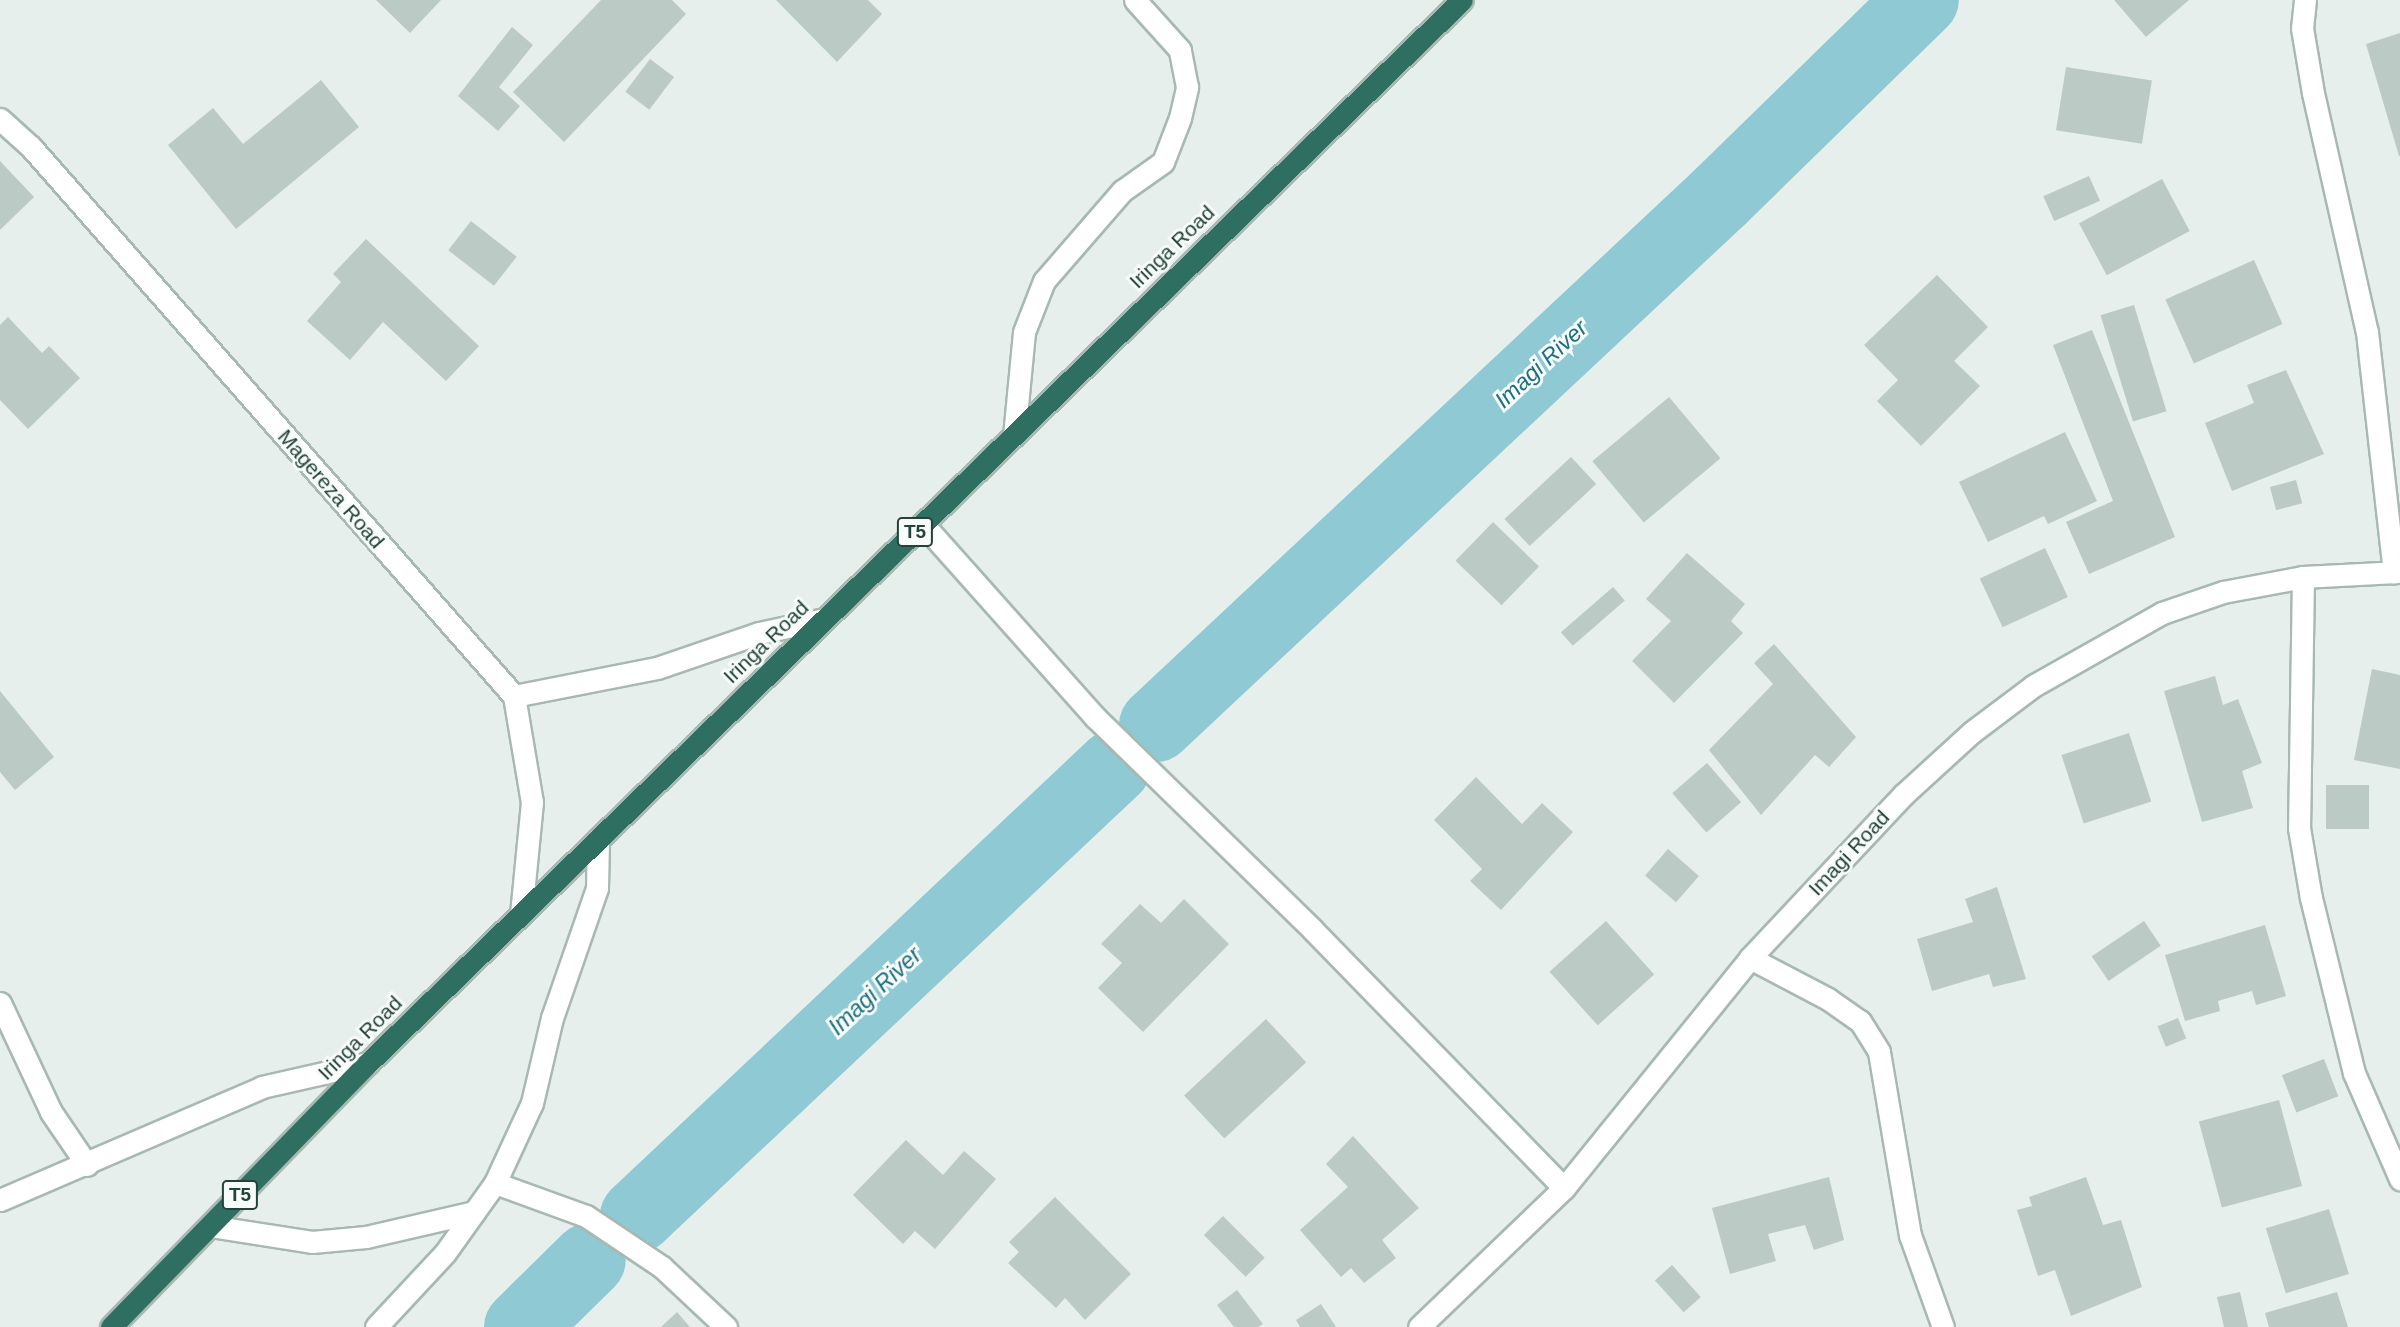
<!DOCTYPE html>
<html>
<head>
<meta charset="utf-8">
<style>
	body { margin:0 }
	#map { position:relative; width:2400px; height:1327px; overflow:hidden; background:#e6efeb; font-family:Helvetica,sans-serif }
	div>[style] { position:absolute }
	[style*='--x'] { left:calc(var(--x)*1px); top:calc(var(--y)*1px); width:calc(var(--w)*1px); rotate:calc(var(--a)*1deg) }
	.river>* { height:74px; margin:-37px; padding:0 37px; transform-origin:37px; border-radius:37px; background:#8ec9d4 }
	.building>* { inset:0; background:#bbcac4; transform-origin:0 0 }
	.roads { filter:drop-shadow(2px 0 #a8b8b2) drop-shadow(-2px 0 #a8b8b2) drop-shadow(0 2px #a8b8b2) drop-shadow(0 -2px #a8b8b2) }
	.minor>* { height:21px; margin:-10.5px; padding:0 10.5px; transform-origin:10.5px; border-radius:10.5px; background:#fff }
	.highway>* { height:21px; margin:-10.5px; padding:0 10.5px; transform-origin:10.5px; border-radius:10.5px; background:#2f6f62 }
	span { translate:-50% -50%; white-space:nowrap; text-align:center; line-height:1.15; -webkit-text-stroke:6px #f7fbf9; paint-order:stroke }
	.shield-label span { padding:2px 5px; background:#f7fbf9; border:2px solid; border-radius:5px; -webkit-text-stroke-width:0 }
	.shield-label { font-size:19px; color:#24423a; font-weight:700 }
	.street-label { font-size:21px; color:#24423a }
	.water-label { font-size:23px; color:#1c6f80; font-style:italic }
</style>
</head>
<body>
<div id="map">
	<div class="river">
		<div style="--x:1156;--y:725;--w:773;--a:-43.11"></div>
		<div style="--x:1720;--y:197;--w:282;--a:-44.3"></div>
		<div style="--x:637;--y:1216;--w:655;--a:-43.27"></div>
		<div style="--x:521;--y:1327;--w:95;--a:-44.6"></div>
	</div>
	<div class="building">
		<div style="clip-path:polygon(376px 0,441px 0,410px 33px)"></div>
		<div style="clip-path:polygon(601px 0,672px 0,686px 14px,564px 142px,513px 92px)"></div>
		<div style="clip-path:polygon(776px 0,868px 0,882px 14px,837px 62px)"></div>
		<div style="clip-path:polygon(2114px 0,2189px 0,2146px 37px)"></div>
		<div style="clip-path:polygon(512px 27px,533px 45px,499px 87px,520px 106px,498px 131px,458px 96px)"></div>
		<div style="clip-path:polygon(2400px 33px,2400px 156px,2399px 156px,2366px 44px)"></div>
		<div style="left:650px;top:59px;width:30px;height:41px;rotate:37deg"></div>
		<div style="left:2066px;top:67px;width:87px;height:64px;rotate:9deg"></div>
		<div style="clip-path:polygon(321px 80px,359px 127px,236px 229px,168px 145px,213px 108px,243px 144px)"></div>
		<div style="clip-path:polygon(0 161px,34px 197px,0 230px)"></div>
		<div style="left:2089px;top:176px;width:27px;height:50px;rotate:66deg"></div>
		<div style="left:2162px;top:179px;width:59px;height:94px;rotate:62deg"></div>
		<div style="left:471px;top:221px;width:58px;height:37px;rotate:38deg"></div>
		<div style="clip-path:polygon(366px 239px,479px 346px,446px 381px,383px 322px,350px 360px,307px 321px,341px 282px,333px 274px)"></div>
		<div style="left:2254px;top:260px;width:70px;height:97px;rotate:66deg"></div>
		<div style="clip-path:polygon(1937px 275px,1988px 327px,1954px 361px,1980px 386px,1921px 446px,1877px 401px,1898px 380px,1864px 345px)"></div>
		<div style="left:2134px;top:305px;width:111px;height:35px;rotate:73deg"></div>
		<div style="clip-path:polygon(8px 317px,42px 353px,49px 346px,80px 378px,28px 429px,0 400px,0 325px)"></div>
		<div style="clip-path:polygon(2092px 330px,2175px 537px,2089px 574px,2066px 522px,2113px 501px,2053px 345px)"></div>
		<div style="clip-path:polygon(2286px 370px,2324px 454px,2232px 491px,2205px 423px,2254px 403px,2247px 385px)"></div>
		<div style="left:1669px;top:397px;width:80px;height:100px;rotate:50deg"></div>
		<div style="clip-path:polygon(2065px 432px,2097px 501px,2048px 524px,2044px 516px,1988px 542px,1959px 482px)"></div>
		<div style="left:1571px;top:457px;width:37px;height:91px;rotate:47deg"></div>
		<div style="left:2296px;top:480px;width:24px;height:27px;rotate:75deg"></div>
		<div style="left:1493px;top:522px;width:64px;height:54px;rotate:44deg"></div>
		<div style="left:2045px;top:548px;width:54px;height:72px;rotate:65deg"></div>
		<div style="clip-path:polygon(1687px 553px,1745px 604px,1731px 621px,1743px 633px,1674px 703px,1632px 661px,1671px 621px,1646px 599px)"></div>
		<div style="left:1613px;top:587px;width:18px;height:69px;rotate:49deg"></div>
		<div style="clip-path:polygon(1774px 644px,1856px 737px,1829px 767px,1815px 755px,1761px 815px,1709px 750px,1773px 684px,1754px 663px)"></div>
		<div style="clip-path:polygon(2372px 669px,2400px 675px,2400px 769px,2354px 760px)"></div>
		<div style="clip-path:polygon(2215px 676px,2223px 705px,2238px 699px,2262px 763px,2242px 771px,2253px 808px,2202px 822px,2164px 691px)"></div>
		<div style="clip-path:polygon(0 691px,54px 757px,15px 790px,0 772px)"></div>
		<div style="left:2129px;top:733px;width:72px;height:71px;rotate:72deg"></div>
		<div style="left:1707px;top:763px;width:52px;height:46px;rotate:49deg"></div>
		<div style="clip-path:polygon(1476px 777px,1522px 824px,1542px 803px,1573px 832px,1501px 910px,1470px 881px,1482px 869px,1434px 820px)"></div>
		<div style="left:2369px;top:785px;width:44px;height:43px;rotate:90deg"></div>
		<div style="left:1668px;top:849px;width:41px;height:35px;rotate:41deg"></div>
		<div style="clip-path:polygon(1997px 887px,2026px 979px,1993px 987px,1989px 974px,1932px 991px,1917px 939px,1973px 922px,1965px 899px)"></div>
		<div style="clip-path:polygon(1184px 899px,1229px 944px,1143px 1032px,1098px 988px,1122px 963px,1101px 944px,1140px 904px,1161px 923px)"></div>
		<div style="left:1606px;top:921px;width:72px;height:76px;rotate:48deg"></div>
		<div style="left:2144px;top:921px;width:30px;height:63px;rotate:56deg"></div>
		<div style="clip-path:polygon(2265px 925px,2286px 996px,2256px 1005px,2252px 991px,2218px 1001px,2220px 1011px,2185px 1021px,2165px 955px)"></div>
		<div style="left:2178px;top:1018px;width:22px;height:22px;rotate:68deg"></div>
		<div style="left:1266px;top:1019px;width:59px;height:112px;rotate:47deg"></div>
		<div style="left:2324px;top:1059px;width:40px;height:45px;rotate:69deg"></div>
		<div style="left:2279px;top:1100px;width:89px;height:83px;rotate:75deg"></div>
		<div style="clip-path:polygon(1353px 1136px,1419px 1208px,1382px 1240px,1396px 1258px,1364px 1283px,1351px 1268px,1341px 1277px,1300px 1230px,1348px 1187px,1326px 1164px)"></div>
		<div style="clip-path:polygon(906px 1140px,943px 1175px,964px 1151px,996px 1179px,935px 1249px,915px 1231px,903px 1244px,853px 1195px)"></div>
		<div style="clip-path:polygon(1829px 1177px,1844px 1240px,1814px 1250px,1805px 1225px,1768px 1234px,1776px 1261px,1730px 1274px,1712px 1208px)"></div>
		<div style="clip-path:polygon(2086px 1177px,2103px 1225px,2121px 1220px,2142px 1287px,2071px 1316px,2055px 1270px,2038px 1276px,2017px 1210px,2032px 1206px,2029px 1197px)"></div>
		<div style="clip-path:polygon(1055px 1197px,1131px 1274px,1085px 1320px,1065px 1298px,1056px 1308px,1008px 1263px,1019px 1252px,1009px 1242px)"></div>
		<div style="left:2329px;top:1209px;width:68px;height:66px;rotate:73deg"></div>
		<div style="left:1223px;top:1216px;width:59px;height:27px;rotate:45deg"></div>
		<div style="left:1672px;top:1265px;width:43px;height:23px;rotate:48deg"></div>
		<div style="clip-path:polygon(1237px 1290px,1263px 1324px,1258px 1327px,1234px 1327px,1217px 1305px)"></div>
		<div style="clip-path:polygon(2240px 1292px,2248px 1327px,2224px 1327px,2217px 1297px)"></div>
		<div style="clip-path:polygon(2337px 1292px,2348px 1327px,2269px 1327px,2265px 1313px)"></div>
		<div style="clip-path:polygon(1321px 1304px,1336px 1327px,1300px 1327px,1296px 1320px)"></div>
		<div style="clip-path:polygon(677px 1312px,690px 1327px,661px 1327px)"></div>
	</div>
	<div class="roads">
		<div class="minor">
			<div style="--x:2305;--y:0;--w:28;--a:96"></div>
			<div style="--x:2302;--y:28;--w:66;--a:80.4"></div>
			<div style="--x:2313;--y:93;--w:245;--a:77.3"></div>
			<div style="--x:2367;--y:332;--w:242;--a:83.6"></div>
			<div style="--x:0;--y:119;--w:42;--a:42.1"></div>
			<div style="--x:31;--y:147;--w:731;--a:48.66"></div>
			<div style="--x:514;--y:696;--w:108;--a:80.4"></div>
			<div style="--x:532;--y:802;--w:113;--a:95.6"></div>
			<div style="--x:1014;--y:436;--w:104;--a:-84.5"></div>
			<div style="--x:1024;--y:332;--w:55;--a:-68.6"></div>
			<div style="--x:1044;--y:281;--w:119;--a:-49.1"></div>
			<div style="--x:1122;--y:191;--w:50;--a:-35.3"></div>
			<div style="--x:1163;--y:162;--w:47;--a:-68.9"></div>
			<div style="--x:1180;--y:118;--w:32;--a:-77"></div>
			<div style="--x:1187;--y:87;--w:38;--a:-101"></div>
			<div style="--x:1180;--y:50;--w:67;--a:-132"></div>
			<div style="--x:923;--y:524;--w:259;--a:48.3"></div>
			<div style="--x:1095;--y:717;--w:303;--a:44.3"></div>
			<div style="--x:1312;--y:929;--w:361;--a:45.8"></div>
			<div style="--x:2303;--y:577;--w:251;--a:90.9"></div>
			<div style="--x:2299;--y:828;--w:71;--a:80.3"></div>
			<div style="--x:2311;--y:898;--w:180;--a:76.2"></div>
			<div style="--x:2354;--y:1073;--w:116;--a:66.5"></div>
			<div style="--x:514;--y:696;--w:146;--a:-11.1"></div>
			<div style="--x:657;--y:668;--w:108;--a:-18.9"></div>
			<div style="--x:759;--y:633;--w:67;--a:-12"></div>
			<div style="--x:1750;--y:958;--w:88;--a:27.7"></div>
			<div style="--x:1828;--y:999;--w:39;--a:35"></div>
			<div style="--x:1860;--y:1021;--w:36;--a:58"></div>
			<div style="--x:1879;--y:1052;--w:186;--a:80.4"></div>
			<div style="--x:1910;--y:1235;--w:98;--a:70.3"></div>
			<div style="--x:0;--y:1003;--w:120;--a:64.9"></div>
			<div style="--x:51;--y:1112;--w:64;--a:55.8"></div>
			<div style="--x:495;--y:1183;--w:97;--a:19.9"></div>
			<div style="--x:586;--y:1216;--w:92;--a:33.9"></div>
			<div style="--x:662;--y:1267;--w:88;--a:43.2"></div>
			<div style="--x:0;--y:1200;--w:285;--a:-23.3"></div>
			<div style="--x:262;--y:1087;--w:109;--a:-12.8"></div>
			<div style="--x:210;--y:1226;--w:103;--a:8.9"></div>
			<div style="--x:312;--y:1242;--w:54;--a:-5.3"></div>
			<div style="--x:366;--y:1237;--w:111;--a:-13"></div>
			<div style="--x:376;--y:1327;--w:101;--a:-47"></div>
			<div style="--x:445;--y:1253;--w:86;--a:-54.5"></div>
			<div style="--x:495;--y:1183;--w:88;--a:-65.2"></div>
			<div style="--x:532;--y:1103;--w:87;--a:-76.8"></div>
			<div style="--x:552;--y:1018;--w:138;--a:-70.9"></div>
			<div style="--x:597;--y:888;--w:49;--a:-88.8"></div>
			<div style="--x:1419;--y:1327;--w:201;--a:-43.8"></div>
			<div style="--x:1564;--y:1188;--w:296;--a:-51"></div>
			<div style="--x:1750;--y:958;--w:224;--a:-46.8"></div>
			<div style="--x:1903;--y:795;--w:93;--a:-42.4"></div>
			<div style="--x:1972;--y:732;--w:76;--a:-37"></div>
			<div style="--x:2033;--y:686;--w:148;--a:-29.5"></div>
			<div style="--x:2162;--y:613;--w:65;--a:-19"></div>
			<div style="--x:2223;--y:592;--w:81;--a:-10.6"></div>
			<div style="--x:2303;--y:577;--w:97;--a:-3"></div>
		</div>
		<div class="highway">
			<div style="--x:111;--y:1327;--w:368;--a:-45.8"></div>
			<div style="--x:368;--y:1063;--w:1525;--a:-44.18"></div>
		</div>
	</div>
	<div class="shield-label">
		<span style="left:915px;top:532px">T5</span>
		<span style="left:240px;top:1195px">T5</span>
	</div>
	<div class="street-label">
		<span style="left:1172px;top:247px;rotate:-44deg">Iringa Road</span>
		<span style="left:331px;top:489px;rotate:49deg">Magereza Road</span>
		<span style="left:766px;top:642px;rotate:-44deg">Iringa Road</span>
		<span style="left:1849px;top:853px;rotate:-47deg">Imagi Road</span>
		<span style="left:360px;top:1038px;rotate:-45deg">Iringa Road</span>
	</div>
	<div class="water-label">
		<span style="left:1541px;top:364px;rotate:-43deg">Imagi River</span>
		<span style="left:875px;top:991px;rotate:-43deg">Imagi River</span>
	</div>
</div>
</body>
</html>
